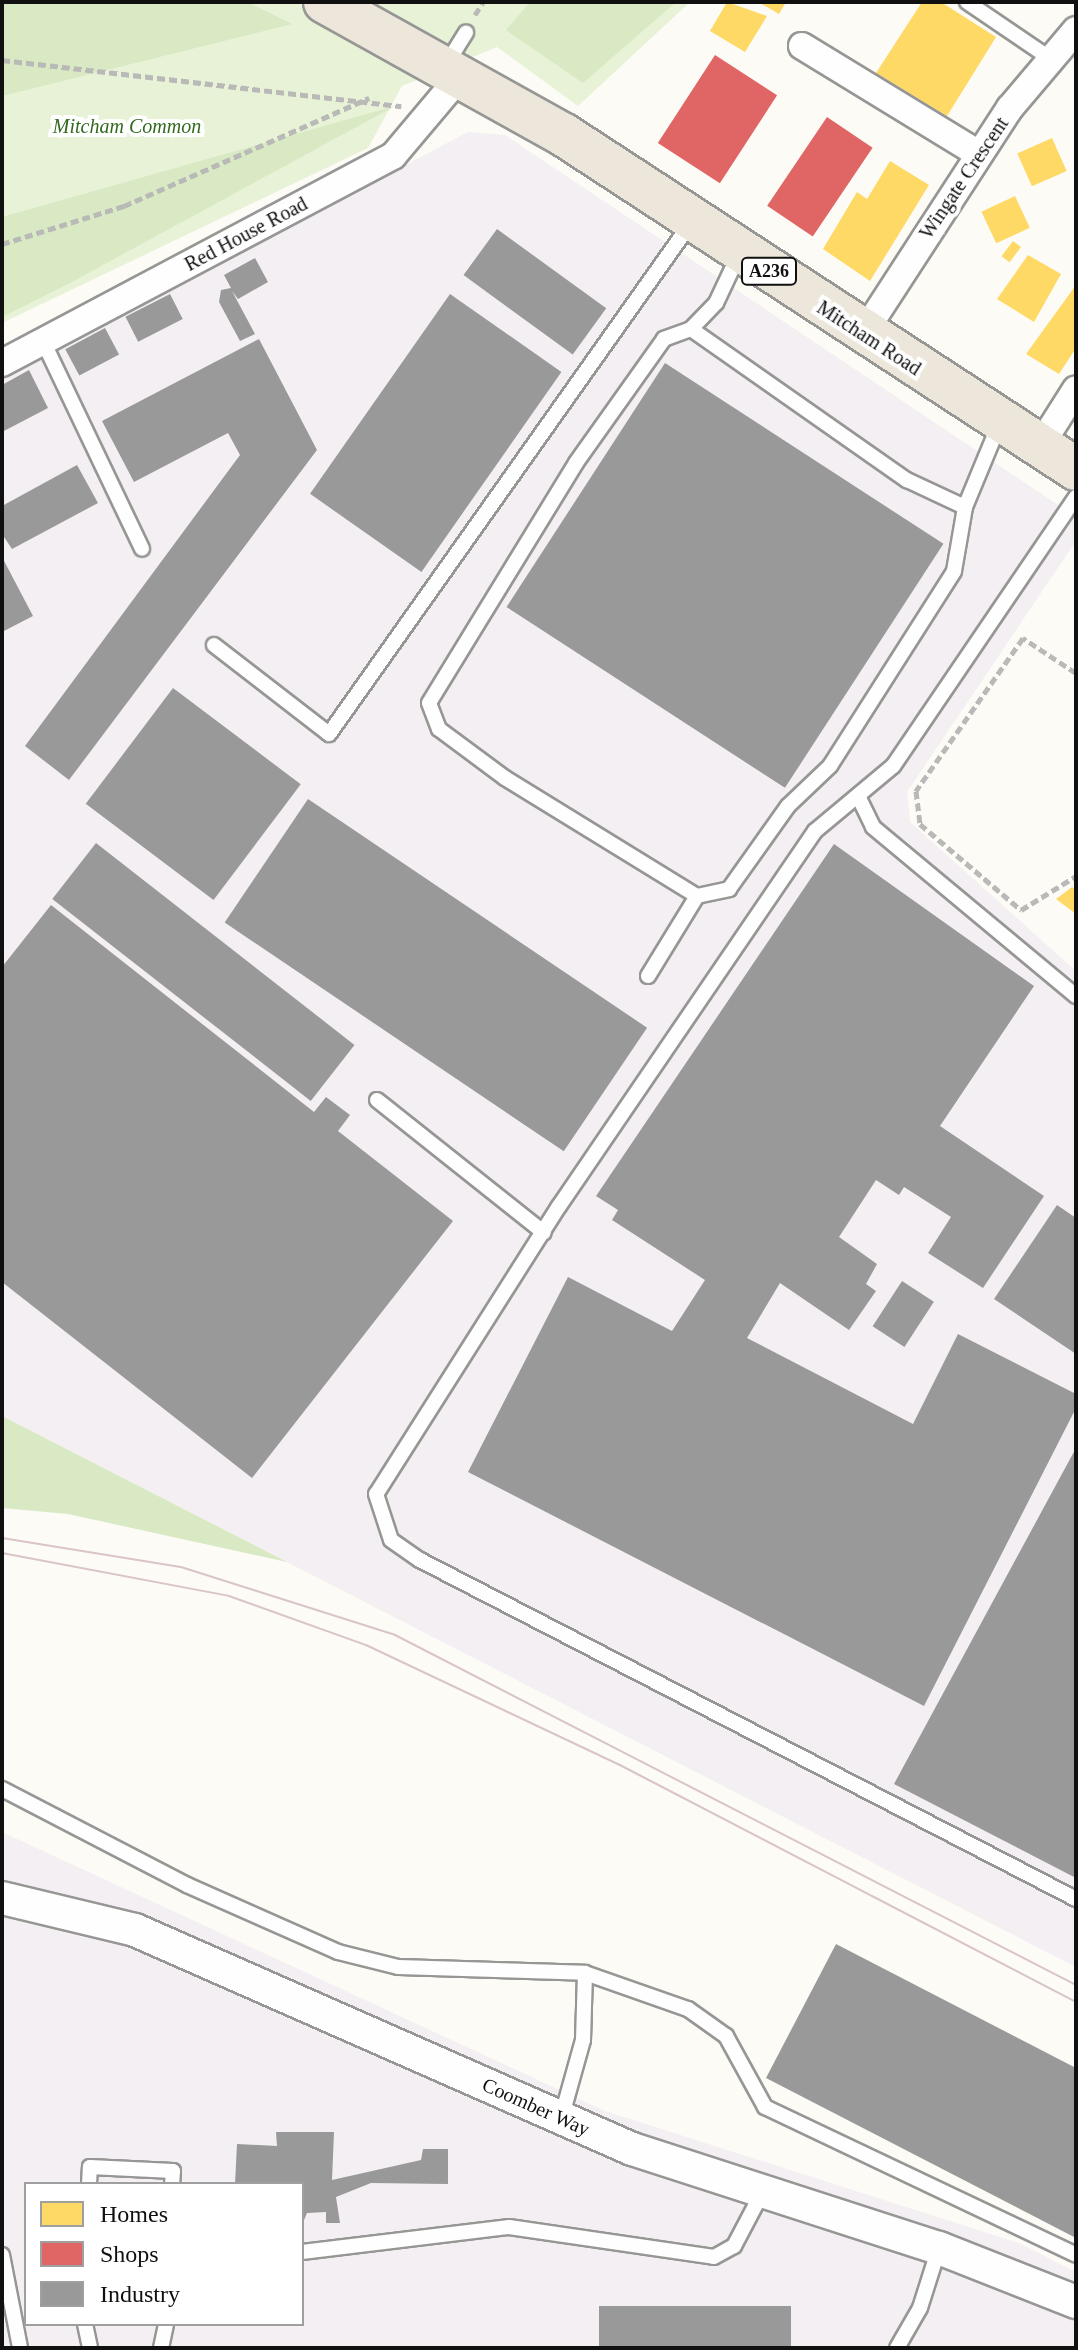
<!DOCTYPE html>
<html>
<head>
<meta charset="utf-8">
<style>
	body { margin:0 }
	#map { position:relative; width:1078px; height:2350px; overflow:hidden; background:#fcfbf6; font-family:Georgia,serif }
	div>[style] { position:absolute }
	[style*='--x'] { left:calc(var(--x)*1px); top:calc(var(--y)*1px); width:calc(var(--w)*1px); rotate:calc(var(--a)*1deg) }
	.industrial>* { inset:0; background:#f4eff2 }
	.green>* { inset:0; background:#e7f2d6 }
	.forest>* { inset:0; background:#d8e9c4 }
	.homes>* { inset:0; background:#ffd966; transform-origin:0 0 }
	.shops>* { inset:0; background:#e06666; transform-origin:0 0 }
	.industry>* { inset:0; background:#999; transform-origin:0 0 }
	.path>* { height:5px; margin-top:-2.5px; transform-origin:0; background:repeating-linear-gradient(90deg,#b9b9b8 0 8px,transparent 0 12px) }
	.roads { filter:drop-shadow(2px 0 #969694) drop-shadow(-2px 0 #969694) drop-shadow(0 2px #969694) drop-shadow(0 -2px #969694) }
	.service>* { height:14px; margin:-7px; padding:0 7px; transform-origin:7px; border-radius:7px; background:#fffefe }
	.minor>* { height:26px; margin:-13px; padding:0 13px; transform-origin:13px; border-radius:13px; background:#fffefe }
	.tertiary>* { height:32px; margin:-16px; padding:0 16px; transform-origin:16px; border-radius:16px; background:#fffefe }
	.primary>* { height:42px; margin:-21px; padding:0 21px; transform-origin:21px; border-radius:21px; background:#ede7db }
	.tram>* { height:2px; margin:-1px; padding:0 1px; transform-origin:1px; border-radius:1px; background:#d9c5c7 }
	span { translate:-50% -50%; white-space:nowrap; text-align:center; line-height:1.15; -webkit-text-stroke:8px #fff; paint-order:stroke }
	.shield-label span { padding:2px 6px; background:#fff; border:2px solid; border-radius:6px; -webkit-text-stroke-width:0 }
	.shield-label { font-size:18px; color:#101010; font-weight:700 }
	.park-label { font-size:20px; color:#32691f; font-style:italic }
	.street-label { font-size:20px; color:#101010 }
	.frame { position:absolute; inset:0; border:4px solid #101010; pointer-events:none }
	.legend { position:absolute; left:24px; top:2182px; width:280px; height:144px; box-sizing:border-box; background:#fff; border:2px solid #9f9f9f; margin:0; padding:10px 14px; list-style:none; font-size:24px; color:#101010 }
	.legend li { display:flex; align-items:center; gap:16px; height:40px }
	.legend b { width:40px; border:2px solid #9f9f9f }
</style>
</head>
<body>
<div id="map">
	<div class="industrial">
		<div style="clip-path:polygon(468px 132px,505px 135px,1076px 517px,1076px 541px,907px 792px,910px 822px,1076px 971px,1076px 1967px,2px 1416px,2px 378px)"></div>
		<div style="clip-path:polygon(evenodd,2px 1832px,605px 2111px,1019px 2243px,1076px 2272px,1076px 2348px,2px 2348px,2px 1832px,26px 2184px,302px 2184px,302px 2324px,26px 2324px,26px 2184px)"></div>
	</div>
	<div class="green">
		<div style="clip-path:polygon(2px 2px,690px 2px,578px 106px,497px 47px,402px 86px,368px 148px,2px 323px)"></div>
	</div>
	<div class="forest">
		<div style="clip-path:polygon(2px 2px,247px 2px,292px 24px,2px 96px)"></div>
		<div style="clip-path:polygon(530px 2px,676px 2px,583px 83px,506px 30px)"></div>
		<div style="clip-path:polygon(395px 106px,70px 283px,2px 317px,2px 217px)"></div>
		<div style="clip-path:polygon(2px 1416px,287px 1562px,68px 1514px,2px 1508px)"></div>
	</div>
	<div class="homes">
		<div style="clip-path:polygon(727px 2px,767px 16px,745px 52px,710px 31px)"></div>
		<div style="clip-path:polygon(758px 2px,786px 2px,779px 14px)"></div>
		<div style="clip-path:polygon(922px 2px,941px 2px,996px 37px,947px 116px,876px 73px)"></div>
		<div style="left:1052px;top:138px;width:36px;height:38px;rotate:66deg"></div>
		<div style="clip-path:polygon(890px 161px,929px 185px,870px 281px,823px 249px,857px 192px,867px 199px)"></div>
		<div style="left:1015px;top:196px;width:35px;height:37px;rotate:65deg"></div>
		<div style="left:1013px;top:241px;width:10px;height:19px;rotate:37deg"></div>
		<div style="clip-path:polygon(1028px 255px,1061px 274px,1034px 322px,997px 299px)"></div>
		<div style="clip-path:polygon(1076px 285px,1076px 348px,1059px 374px,1026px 354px)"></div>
		<div style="clip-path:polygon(1072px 887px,1076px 890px,1076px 914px,1056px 899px)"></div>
	</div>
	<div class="shops">
		<div style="left:715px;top:55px;width:74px;height:105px;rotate:33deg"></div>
		<div style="left:827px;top:117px;width:55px;height:107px;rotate:34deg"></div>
	</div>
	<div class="industry">
		<div style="left:497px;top:229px;width:135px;height:57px;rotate:36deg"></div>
		<div style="clip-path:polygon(255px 258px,268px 282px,238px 299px,232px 291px,255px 334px,240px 341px,219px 302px,221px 290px,231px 288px,224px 275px)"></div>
		<div style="left:170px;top:294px;width:28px;height:50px;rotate:63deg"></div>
		<div style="left:450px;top:294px;width:136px;height:244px;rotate:35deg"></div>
		<div style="left:105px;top:328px;width:30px;height:45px;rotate:62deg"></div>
		<div style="clip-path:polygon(259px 339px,317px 450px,69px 780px,25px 746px,240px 455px,228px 433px,134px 482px,102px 421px)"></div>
		<div style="left:665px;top:363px;width:332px;height:291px;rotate:33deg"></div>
		<div style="clip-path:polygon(29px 370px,48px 408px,2px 432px,2px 385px)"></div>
		<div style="clip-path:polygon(77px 465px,98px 503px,12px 549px,2px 534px,2px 506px)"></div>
		<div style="clip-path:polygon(2px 557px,33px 616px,2px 632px)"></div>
		<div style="left:173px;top:688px;width:160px;height:145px;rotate:37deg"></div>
		<div style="left:308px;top:799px;width:409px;height:149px;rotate:34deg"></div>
		<div style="left:96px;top:843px;width:328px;height:71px;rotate:38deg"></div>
		<div style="clip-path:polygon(834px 844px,1034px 986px,940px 1126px,1044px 1196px,983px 1288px,928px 1253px,951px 1217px,904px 1187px,899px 1195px,876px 1180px,839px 1237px,877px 1264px,866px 1284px,876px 1291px,849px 1330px,780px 1283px,747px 1338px,913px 1424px,958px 1334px,1076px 1394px,1076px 1408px,924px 1706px,468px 1472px,568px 1277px,672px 1331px,705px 1280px,612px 1220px,618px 1210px,596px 1196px)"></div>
		<div style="clip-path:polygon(51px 905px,314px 1112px,326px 1097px,350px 1115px,338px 1131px,453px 1221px,252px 1478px,2px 1282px,2px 967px)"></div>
		<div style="clip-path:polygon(1057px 1205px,1076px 1218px,1076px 1354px,994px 1299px)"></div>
		<div style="left:902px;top:1281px;width:38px;height:54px;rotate:33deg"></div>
		<div style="clip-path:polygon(1076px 1448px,1076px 1878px,894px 1784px)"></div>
		<div style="clip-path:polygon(836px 1944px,1076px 2068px,1076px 2238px,766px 2078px)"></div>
		<div style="clip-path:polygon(276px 2132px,334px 2132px,332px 2180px,421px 2160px,423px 2149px,448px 2149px,448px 2184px,371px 2183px,336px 2197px,340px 2223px,326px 2223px,326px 2212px,307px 2213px,302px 2225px,302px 2184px,235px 2184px,237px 2144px,277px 2146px)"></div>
		<div style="left:599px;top:2306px;width:192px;height:42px"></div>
	</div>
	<div class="path">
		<div style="--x:475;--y:15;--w:15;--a:-58"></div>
		<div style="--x:2;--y:60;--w:402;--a:6.6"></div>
		<div style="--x:2;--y:244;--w:128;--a:-17.3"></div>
		<div style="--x:124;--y:206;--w:268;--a:-23.8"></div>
		<div style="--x:1076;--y:673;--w:64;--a:-146.6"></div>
		<div style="--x:1023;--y:638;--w:187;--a:125"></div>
		<div style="--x:916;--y:791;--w:33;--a:83"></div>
		<div style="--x:920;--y:824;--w:133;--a:40.4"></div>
		<div style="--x:1021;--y:910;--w:65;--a:-31.7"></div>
	</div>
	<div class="roads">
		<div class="service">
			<div style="--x:967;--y:2;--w:102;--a:34.2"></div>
			<div style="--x:447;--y:63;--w:36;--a:-58"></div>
			<div style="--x:740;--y:252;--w:56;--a:115.2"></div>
			<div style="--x:716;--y:303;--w:36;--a:134"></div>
			<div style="--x:691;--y:329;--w:29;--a:160"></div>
			<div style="--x:664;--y:339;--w:152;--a:125.4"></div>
			<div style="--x:576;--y:463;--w:281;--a:121.5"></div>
			<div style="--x:429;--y:703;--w:28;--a:69"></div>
			<div style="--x:439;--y:729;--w:82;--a:36.6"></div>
			<div style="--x:505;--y:778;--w:225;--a:31.6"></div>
			<div style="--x:697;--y:896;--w:33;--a:-12"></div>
			<div style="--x:729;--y:889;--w:102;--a:-54.6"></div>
			<div style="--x:788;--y:806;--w:58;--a:-43.6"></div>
			<div style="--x:830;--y:766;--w:231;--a:-57.5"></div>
			<div style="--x:954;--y:571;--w:65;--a:-80.2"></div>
			<div style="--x:965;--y:507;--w:89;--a:-67.5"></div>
			<div style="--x:691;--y:329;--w:264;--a:35"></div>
			<div style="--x:907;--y:480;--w:64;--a:25"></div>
			<div style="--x:43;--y:341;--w:230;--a:64.5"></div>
			<div style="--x:1076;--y:497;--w:325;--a:124.2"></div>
			<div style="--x:893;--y:766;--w:102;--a:140.2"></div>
			<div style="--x:815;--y:831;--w:454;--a:124.3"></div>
			<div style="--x:559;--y:1206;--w:341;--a:122.4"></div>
			<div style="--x:376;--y:1494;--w:48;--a:71.9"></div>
			<div style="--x:391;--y:1540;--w:35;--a:35"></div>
			<div style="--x:420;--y:1560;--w:738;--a:27.33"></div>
			<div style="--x:214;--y:645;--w:145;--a:37.7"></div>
			<div style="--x:329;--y:734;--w:626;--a:-54.69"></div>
			<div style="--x:859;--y:798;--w:32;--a:64"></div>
			<div style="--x:873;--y:827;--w:264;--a:39.8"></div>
			<div style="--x:648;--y:976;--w:94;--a:-58.5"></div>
			<div style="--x:377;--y:1100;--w:213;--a:38.5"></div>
			<div style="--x:2;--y:1789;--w:208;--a:27.4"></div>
			<div style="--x:187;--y:1885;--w:165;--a:23.9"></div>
			<div style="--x:338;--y:1952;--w:62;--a:14"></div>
			<div style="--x:398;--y:1967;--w:187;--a:1.8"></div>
			<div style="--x:585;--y:1973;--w:67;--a:91.7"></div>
			<div style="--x:583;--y:2040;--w:82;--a:105.6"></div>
			<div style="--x:585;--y:1973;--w:109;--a:19.3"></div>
			<div style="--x:688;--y:2009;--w:47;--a:35.4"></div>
			<div style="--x:726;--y:2036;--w:81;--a:61.2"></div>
			<div style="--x:765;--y:2107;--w:344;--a:25.4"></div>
			<div style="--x:89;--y:2184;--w:17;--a:-87"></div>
			<div style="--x:90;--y:2167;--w:83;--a:2.8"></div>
			<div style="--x:173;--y:2171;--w:13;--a:94"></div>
			<div style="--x:302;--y:2252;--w:209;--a:-6.9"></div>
			<div style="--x:509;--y:2227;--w:207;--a:8.3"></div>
			<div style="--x:714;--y:2257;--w:23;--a:-29"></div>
			<div style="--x:734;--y:2246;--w:60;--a:-62.2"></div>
			<div style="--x:2;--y:2255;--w:95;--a:79"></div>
			<div style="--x:85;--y:2324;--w:25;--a:78"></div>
			<div style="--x:161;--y:2348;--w:25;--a:-78"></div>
			<div style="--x:897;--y:2348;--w:46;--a:-60.1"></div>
			<div style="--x:920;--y:2308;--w:63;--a:-72.4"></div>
		</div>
		<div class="minor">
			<div style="--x:802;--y:46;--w:207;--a:31.4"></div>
			<div style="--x:863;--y:334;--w:270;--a:-57"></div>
			<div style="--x:1010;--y:108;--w:102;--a:-49.8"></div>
			<div style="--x:2;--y:363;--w:442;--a:-27.9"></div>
			<div style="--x:393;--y:156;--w:109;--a:-49.9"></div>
			<div style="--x:1040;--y:446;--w:67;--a:-57.7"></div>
		</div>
		<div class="tertiary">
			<div style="--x:2;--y:1898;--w:137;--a:13.5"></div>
			<div style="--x:135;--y:1930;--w:543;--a:23.78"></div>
			<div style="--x:632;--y:2149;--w:323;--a:17.9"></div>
			<div style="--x:939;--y:2248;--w:147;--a:21.5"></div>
		</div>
		<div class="primary">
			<div style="--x:325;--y:2;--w:274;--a:29.1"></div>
			<div style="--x:564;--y:135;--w:611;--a:33.12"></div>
		</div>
	</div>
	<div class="tram">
		<div style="--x:2;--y:1538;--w:181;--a:9.2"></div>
		<div style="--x:181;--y:1567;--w:225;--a:17.6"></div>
		<div style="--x:395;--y:1635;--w:766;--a:27.2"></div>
		<div style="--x:2;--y:1553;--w:231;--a:10.7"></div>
		<div style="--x:229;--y:1596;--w:145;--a:19.7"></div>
		<div style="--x:366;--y:1645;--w:279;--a:25.3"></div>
		<div style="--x:618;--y:1764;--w:516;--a:27.46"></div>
	</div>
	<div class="shield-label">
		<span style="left:769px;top:271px">A236</span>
	</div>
	<div class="park-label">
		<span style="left:127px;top:126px">Mitcham Common</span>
	</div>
	<div class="street-label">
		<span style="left:964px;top:178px;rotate:-56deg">Wingate Crescent</span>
		<span style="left:246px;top:234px;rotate:-28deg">Red House Road</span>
		<span style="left:869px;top:338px;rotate:33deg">Mitcham Road</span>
		<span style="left:536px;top:2107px;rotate:24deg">Coomber Way</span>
	</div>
	<div class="frame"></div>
	<ul class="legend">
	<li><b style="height:22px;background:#ffd966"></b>Homes</li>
	<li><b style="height:22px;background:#e06666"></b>Shops</li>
	<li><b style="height:22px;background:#999"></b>Industry</li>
	</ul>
</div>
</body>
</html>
